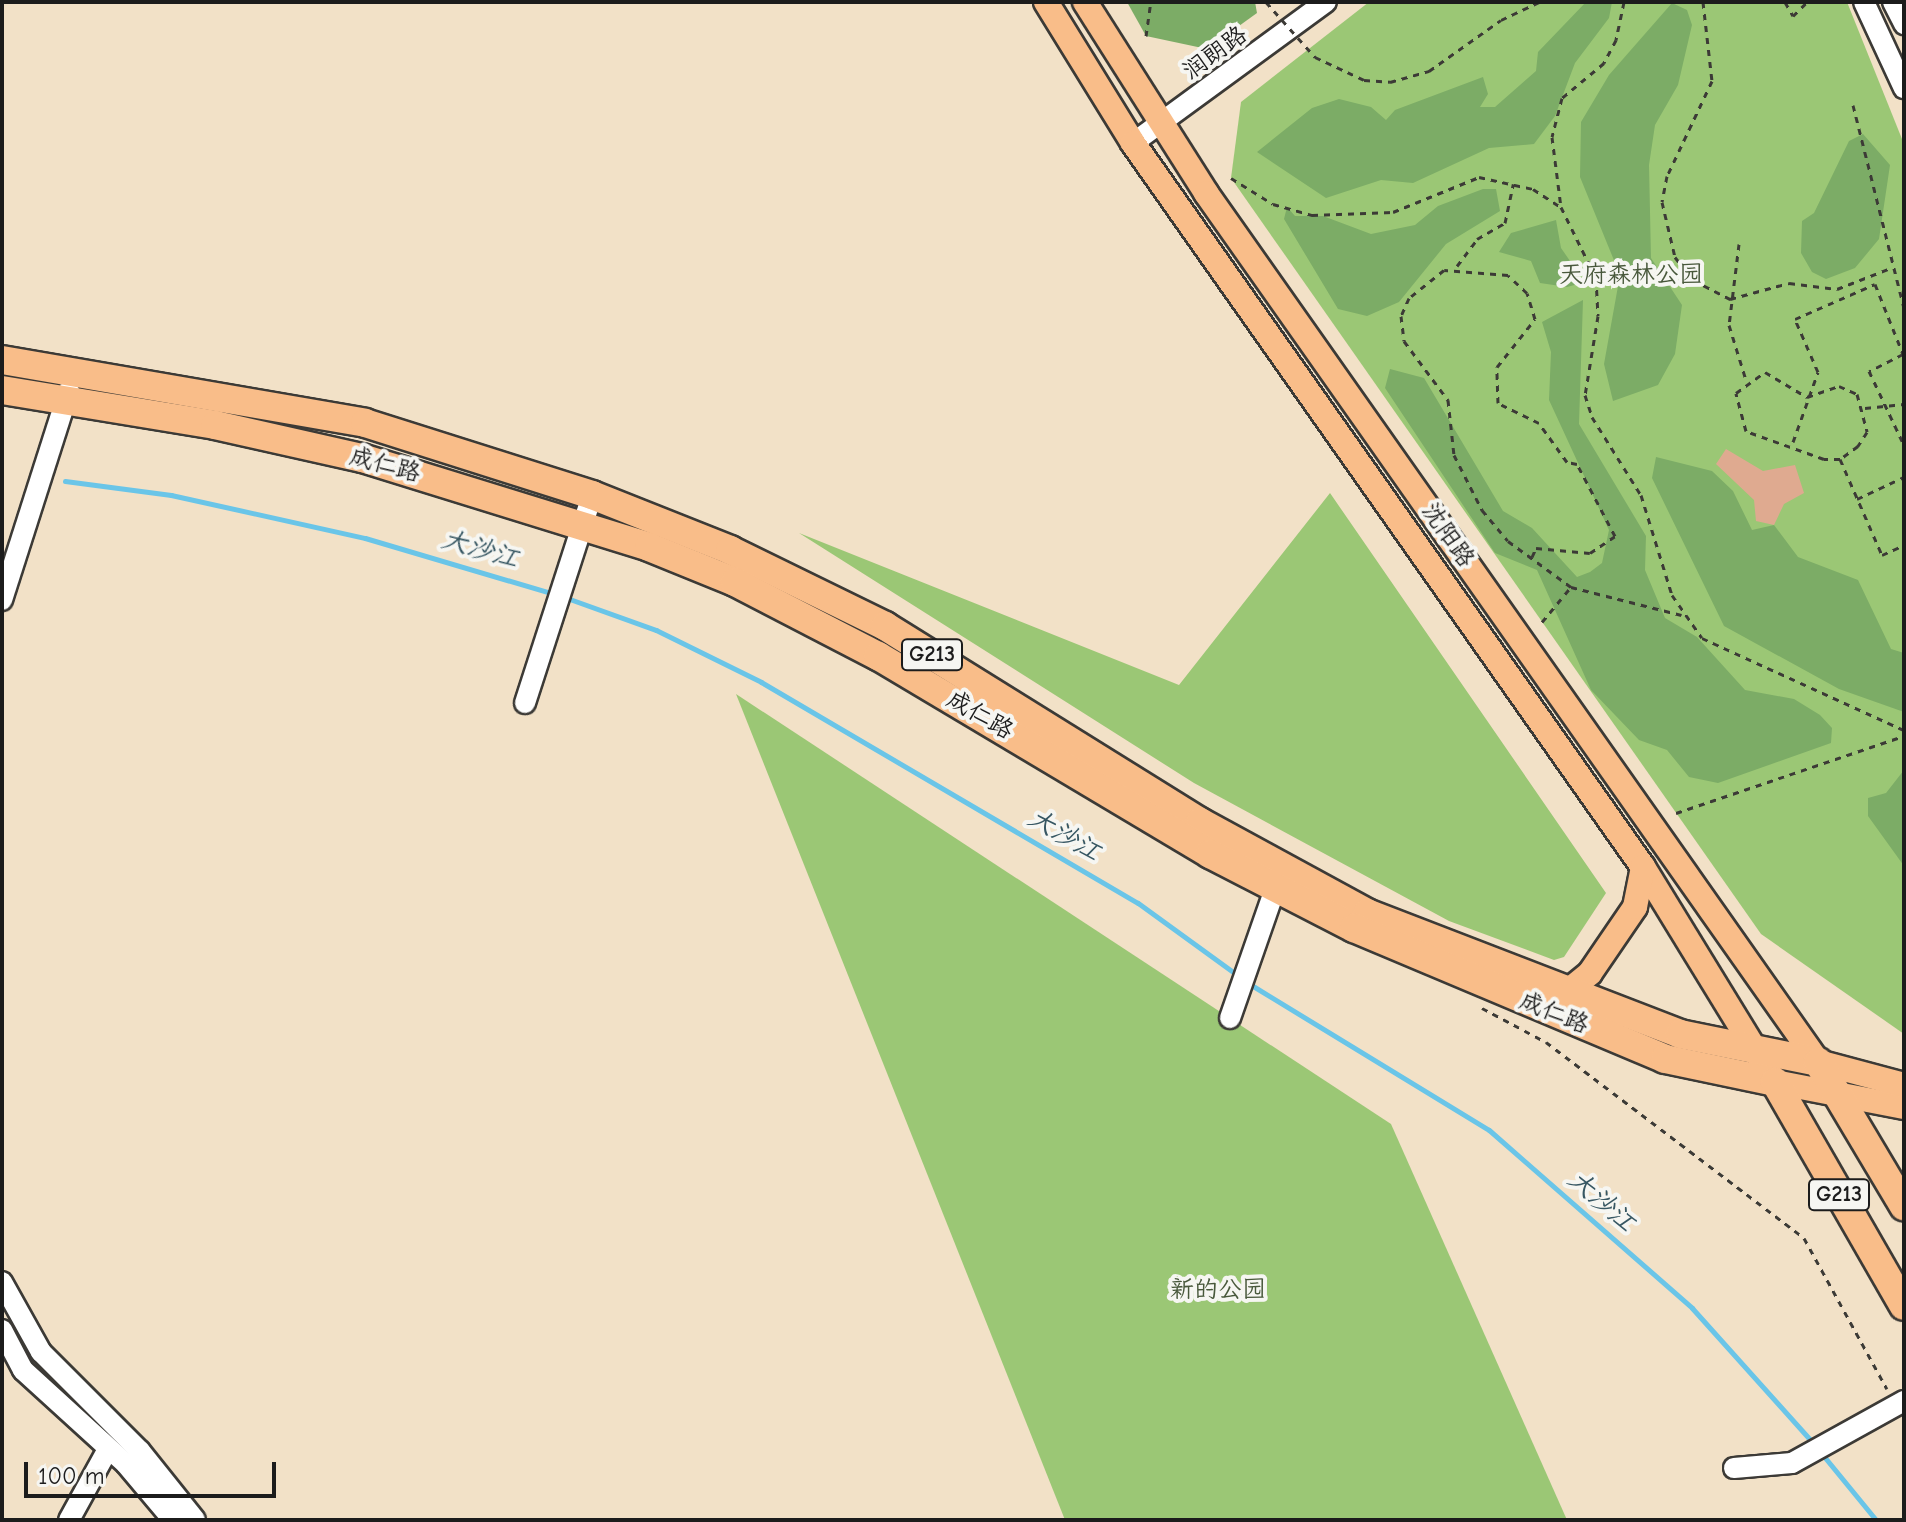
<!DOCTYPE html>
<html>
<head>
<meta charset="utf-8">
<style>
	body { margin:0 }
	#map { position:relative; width:1906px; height:1522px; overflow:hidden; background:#f2e1c7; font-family:"Comic Neue","LXGW WenKai TC",sans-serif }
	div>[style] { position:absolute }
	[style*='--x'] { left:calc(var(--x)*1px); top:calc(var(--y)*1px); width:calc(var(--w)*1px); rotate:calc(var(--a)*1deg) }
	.green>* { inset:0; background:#9bc775 }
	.forest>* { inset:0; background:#7cac66 }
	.stream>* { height:5px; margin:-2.5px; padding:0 2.5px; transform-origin:2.5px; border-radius:2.5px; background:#6ac5e8 }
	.building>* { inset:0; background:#dfaa90 }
	.path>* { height:3px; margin-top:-1.5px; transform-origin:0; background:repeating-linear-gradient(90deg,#3c3a36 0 6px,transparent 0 12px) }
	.roads { filter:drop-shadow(2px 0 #3c3a36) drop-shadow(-2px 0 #3c3a36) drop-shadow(0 2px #3c3a36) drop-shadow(0 -2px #3c3a36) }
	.minor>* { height:20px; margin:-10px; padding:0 10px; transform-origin:10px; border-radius:10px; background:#fff }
	.major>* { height:24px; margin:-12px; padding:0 12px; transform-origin:12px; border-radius:12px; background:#f9bd89 }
	.highway>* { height:28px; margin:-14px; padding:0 14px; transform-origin:14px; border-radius:14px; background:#f9bd89 }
	.path-bridge>* { height:3px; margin-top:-1.5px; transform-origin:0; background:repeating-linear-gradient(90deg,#3c3a36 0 6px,transparent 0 12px) }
	span { translate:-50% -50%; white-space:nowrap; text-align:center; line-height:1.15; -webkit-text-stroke:8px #f6f6f2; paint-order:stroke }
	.shield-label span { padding:2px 6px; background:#f6f6f2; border:2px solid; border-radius:6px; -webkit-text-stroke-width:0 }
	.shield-label { font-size:22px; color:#1c1c1c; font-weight:700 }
	.street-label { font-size:24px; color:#1c1c1c }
	.park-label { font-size:24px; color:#48583b }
	.water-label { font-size:26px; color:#375763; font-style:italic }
	.frame { position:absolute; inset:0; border:4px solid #1c1c1c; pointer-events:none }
	.scale { position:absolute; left:24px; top:1462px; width:252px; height:36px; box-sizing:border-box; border:4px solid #1c1c1c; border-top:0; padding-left:10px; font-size:24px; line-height:28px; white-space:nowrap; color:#1c1c1c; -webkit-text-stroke:6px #f6f6f2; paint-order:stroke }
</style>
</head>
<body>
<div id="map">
	<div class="green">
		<div style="clip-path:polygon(1369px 2px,1847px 2px,1904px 144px,1904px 1034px,1761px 934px,1231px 178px,1241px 102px)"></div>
		<div style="clip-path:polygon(1330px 493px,1606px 893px,1564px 957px,1554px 960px,1449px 921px,1194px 783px,799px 533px,1179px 685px)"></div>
		<div style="clip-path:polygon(736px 694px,1391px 1124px,1567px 1520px,1065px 1520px)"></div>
	</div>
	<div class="forest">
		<div style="clip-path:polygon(1127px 2px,1255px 2px,1257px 13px,1207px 49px,1146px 36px)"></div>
		<div style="clip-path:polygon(1586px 2px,1612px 2px,1609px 18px,1575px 63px,1555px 116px,1534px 144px,1489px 148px,1413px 183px,1381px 180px,1326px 198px,1257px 152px,1312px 108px,1339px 99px,1371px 107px,1386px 120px,1395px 110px,1483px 77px,1488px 94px,1480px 107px,1495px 107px,1536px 71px,1538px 52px)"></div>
		<div style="clip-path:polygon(1672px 3px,1687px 10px,1692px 25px,1678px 85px,1655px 125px,1649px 165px,1651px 258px,1682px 305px,1675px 354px,1658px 385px,1613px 401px,1604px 364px,1620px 275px,1580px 177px,1581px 122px,1609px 75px)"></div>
		<div style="clip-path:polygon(1863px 134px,1890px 165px,1879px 239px,1855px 268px,1826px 279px,1812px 272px,1801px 253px,1802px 221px,1814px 213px,1849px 141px)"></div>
		<div style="clip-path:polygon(1483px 189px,1496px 189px,1500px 211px,1446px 244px,1399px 302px,1367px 316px,1338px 309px,1284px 219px,1287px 207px,1295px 216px,1323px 216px,1371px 234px,1415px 225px,1438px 206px)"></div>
		<div style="clip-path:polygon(1556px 220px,1561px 248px,1577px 271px,1578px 284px,1567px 287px,1540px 283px,1531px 261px,1499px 252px,1511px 233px)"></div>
		<div style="clip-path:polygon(1583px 300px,1579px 424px,1646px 536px,1645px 570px,1665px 618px,1697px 637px,1745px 690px,1794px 699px,1820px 715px,1832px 728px,1831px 743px,1718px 783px,1689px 777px,1667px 750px,1639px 740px,1591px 690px,1537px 570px,1495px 553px,1385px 388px,1390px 369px,1424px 378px,1503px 511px,1532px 528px,1577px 577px,1590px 572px,1602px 563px,1609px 530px,1549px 400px,1551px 352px,1542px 322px)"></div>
		<div style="clip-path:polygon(1656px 457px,1712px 471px,1733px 491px,1752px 530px,1774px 525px,1798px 557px,1858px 580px,1891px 649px,1904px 653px,1904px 712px,1839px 689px,1724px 626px,1652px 478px)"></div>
		<div style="clip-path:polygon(1904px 770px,1904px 866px,1868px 816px,1868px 798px,1886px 793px)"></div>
	</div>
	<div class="stream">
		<div style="--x:65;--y:481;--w:107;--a:7.5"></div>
		<div style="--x:171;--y:495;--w:199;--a:12.5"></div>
		<div style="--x:365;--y:538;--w:197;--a:16.5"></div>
		<div style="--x:564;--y:597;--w:98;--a:19.7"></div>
		<div style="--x:656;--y:630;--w:117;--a:26.3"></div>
		<div style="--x:761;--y:682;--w:437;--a:30.4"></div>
		<div style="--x:1138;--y:903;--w:126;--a:36"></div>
		<div style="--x:1248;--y:983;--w:282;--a:31.4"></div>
		<div style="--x:1489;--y:1130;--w:270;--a:41.2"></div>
		<div style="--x:1692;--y:1308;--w:181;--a:48.1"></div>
		<div style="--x:1822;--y:1454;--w:85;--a:50.7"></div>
	</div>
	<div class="building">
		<div style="clip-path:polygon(1726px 449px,1763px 471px,1795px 465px,1804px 493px,1784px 504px,1774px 525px,1756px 521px,1754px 500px,1716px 464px)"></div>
	</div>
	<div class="path">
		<div style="--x:1624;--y:2;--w:39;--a:102"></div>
		<div style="--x:1616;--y:40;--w:26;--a:118"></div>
		<div style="--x:1604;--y:63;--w:55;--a:140.2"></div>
		<div style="--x:1562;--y:98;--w:40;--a:104.4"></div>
		<div style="--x:1552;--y:137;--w:71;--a:82.7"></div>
		<div style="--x:1561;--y:207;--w:79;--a:63.8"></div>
		<div style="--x:1596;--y:278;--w:38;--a:87"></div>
		<div style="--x:1598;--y:316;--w:80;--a:99.3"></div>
		<div style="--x:1585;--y:395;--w:23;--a:72"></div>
		<div style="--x:1592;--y:417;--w:92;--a:57.9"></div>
		<div style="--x:1641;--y:495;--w:105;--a:72.8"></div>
		<div style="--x:1672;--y:595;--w:52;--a:55.1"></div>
		<div style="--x:1702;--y:638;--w:222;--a:24.5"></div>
		<div style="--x:1703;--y:2;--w:80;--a:83.5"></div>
		<div style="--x:1712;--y:81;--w:105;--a:115.3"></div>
		<div style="--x:1667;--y:176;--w:26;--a:101"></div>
		<div style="--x:1662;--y:202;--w:57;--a:76.7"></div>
		<div style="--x:1675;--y:257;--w:29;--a:52"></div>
		<div style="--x:1693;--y:280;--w:42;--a:27.2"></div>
		<div style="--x:1730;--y:299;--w:61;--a:-15.2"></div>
		<div style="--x:1789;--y:283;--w:48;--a:7.1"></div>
		<div style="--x:1837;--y:289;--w:58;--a:-21.3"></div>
		<div style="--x:1785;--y:2;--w:16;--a:60"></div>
		<div style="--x:1793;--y:16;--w:20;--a:-45"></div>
		<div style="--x:1501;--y:20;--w:42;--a:-25.3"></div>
		<div style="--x:1146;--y:36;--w:34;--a:-82"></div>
		<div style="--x:1853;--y:105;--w:209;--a:75.9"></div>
		<div style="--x:1231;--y:178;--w:49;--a:31.8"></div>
		<div style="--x:1273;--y:204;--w:41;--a:15.8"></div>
		<div style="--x:1312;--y:215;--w:81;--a:-2.1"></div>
		<div style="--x:1393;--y:212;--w:93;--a:-22.1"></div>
		<div style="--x:1479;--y:177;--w:55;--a:12.5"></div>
		<div style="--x:1533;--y:189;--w:33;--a:33"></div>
		<div style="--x:1739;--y:244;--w:82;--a:97"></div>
		<div style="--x:1729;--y:325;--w:58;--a:72.8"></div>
		<div style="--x:1457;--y:266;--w:34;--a:-53"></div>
		<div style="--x:1477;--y:239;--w:32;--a:-30"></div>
		<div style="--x:1505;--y:223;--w:40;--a:-78"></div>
		<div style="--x:1765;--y:372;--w:49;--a:30.8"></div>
		<div style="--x:1807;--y:397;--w:34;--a:-19"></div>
		<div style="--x:1839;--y:386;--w:20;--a:24"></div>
		<div style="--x:1857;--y:394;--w:39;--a:75"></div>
		<div style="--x:1867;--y:432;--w:17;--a:123"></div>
		<div style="--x:1858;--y:446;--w:22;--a:144"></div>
		<div style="--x:1840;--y:459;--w:16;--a:180"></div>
		<div style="--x:1824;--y:459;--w:83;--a:-160.3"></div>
		<div style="--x:1746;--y:431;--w:39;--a:-105"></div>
		<div style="--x:1736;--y:393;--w:36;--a:-36"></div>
		<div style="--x:1865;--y:408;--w:39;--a:-6"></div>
		<div style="--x:1793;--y:442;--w:74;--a:-70.3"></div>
		<div style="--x:1818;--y:372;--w:58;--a:-113.5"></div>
		<div style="--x:1795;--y:319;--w:87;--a:-23.6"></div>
		<div style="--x:1875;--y:284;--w:75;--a:68.2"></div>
		<div style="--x:1903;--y:354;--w:38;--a:153"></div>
		<div style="--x:1869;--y:371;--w:82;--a:64.7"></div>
		<div style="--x:1840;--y:459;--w:105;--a:66.4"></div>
		<div style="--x:1882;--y:555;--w:24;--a:-24"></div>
		<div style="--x:1857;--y:499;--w:52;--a:-25.1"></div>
		<div style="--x:1532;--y:557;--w:10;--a:-66"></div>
		<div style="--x:1536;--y:548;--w:54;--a:5.3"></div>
		<div style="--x:1590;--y:553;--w:30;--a:-34"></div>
		<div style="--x:1615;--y:536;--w:81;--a:-117.8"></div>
		<div style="--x:1577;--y:464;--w:10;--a:-169"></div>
		<div style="--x:1567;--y:462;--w:48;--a:-125.7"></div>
		<div style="--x:1539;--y:423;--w:46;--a:-154"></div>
		<div style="--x:1498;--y:403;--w:36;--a:-92"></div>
		<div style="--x:1497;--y:367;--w:61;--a:-51.6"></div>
		<div style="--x:1535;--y:319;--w:27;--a:-107"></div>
		<div style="--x:1527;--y:293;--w:26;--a:-137"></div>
		<div style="--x:1508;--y:275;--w:64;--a:-175.5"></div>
		<div style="--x:1444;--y:270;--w:45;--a:141.3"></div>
		<div style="--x:1409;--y:298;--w:20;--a:114"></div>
		<div style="--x:1401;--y:316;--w:25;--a:83"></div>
		<div style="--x:1404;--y:341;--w:74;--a:53.3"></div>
		<div style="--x:1448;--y:400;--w:55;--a:83.8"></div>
		<div style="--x:1454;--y:455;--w:62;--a:63"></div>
		<div style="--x:1482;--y:510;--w:40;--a:50"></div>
		<div style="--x:1508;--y:541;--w:78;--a:36.1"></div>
		<div style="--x:1542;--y:622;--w:45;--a:-50.4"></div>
		<div style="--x:1571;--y:587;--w:114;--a:14.2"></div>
		<div style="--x:1676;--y:813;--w:241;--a:-18.7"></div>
		<div style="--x:1482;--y:1008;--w:72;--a:28"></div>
		<div style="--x:1546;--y:1042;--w:324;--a:37.2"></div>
		<div style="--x:1804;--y:1238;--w:172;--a:61.2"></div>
	</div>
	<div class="roads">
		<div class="minor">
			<div style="--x:1864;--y:2;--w:95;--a:65.1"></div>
			<div style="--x:1893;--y:2;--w:25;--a:63"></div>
			<div style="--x:1133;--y:143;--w:239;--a:-36.2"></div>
			<div style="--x:2;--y:600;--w:220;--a:-72.3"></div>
			<div style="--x:525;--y:703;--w:219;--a:-72.1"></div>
			<div style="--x:1230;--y:1018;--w:137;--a:-70.8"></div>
			<div style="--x:2;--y:1282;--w:80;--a:60.9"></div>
			<div style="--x:41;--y:1352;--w:140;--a:45"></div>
			<div style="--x:140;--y:1451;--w:88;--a:51.4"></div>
			<div style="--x:2;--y:1330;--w:45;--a:62.3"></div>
			<div style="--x:23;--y:1370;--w:139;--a:42.4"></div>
			<div style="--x:126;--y:1464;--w:73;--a:50"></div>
			<div style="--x:1734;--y:1468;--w:58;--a:-4.9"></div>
			<div style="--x:1792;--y:1463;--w:128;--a:-29"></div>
			<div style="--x:69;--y:1520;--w:81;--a:-61.2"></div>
		</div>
		<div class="major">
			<div style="--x:1046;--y:2;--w:166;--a:58.3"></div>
			<div style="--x:1133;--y:143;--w:886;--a:54.84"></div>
			<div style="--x:1643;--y:867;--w:252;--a:58.5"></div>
			<div style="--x:1775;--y:1082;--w:131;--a:11"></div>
			<div style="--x:1085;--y:2;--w:226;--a:57.6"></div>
			<div style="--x:1206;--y:193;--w:1063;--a:54.84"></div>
			<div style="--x:1818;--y:1062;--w:89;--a:15"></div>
			<div style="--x:1568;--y:991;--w:28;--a:-39"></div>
			<div style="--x:1590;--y:973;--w:80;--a:-55.7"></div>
			<div style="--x:1635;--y:907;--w:41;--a:-78.7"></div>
		</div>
		<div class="highway">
			<div style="--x:2;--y:360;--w:368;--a:9.8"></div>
			<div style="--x:365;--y:423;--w:238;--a:17.6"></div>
			<div style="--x:592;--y:495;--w:149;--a:21.7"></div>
			<div style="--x:730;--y:550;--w:173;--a:26.1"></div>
			<div style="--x:885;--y:626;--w:371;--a:31.9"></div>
			<div style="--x:1200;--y:822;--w:190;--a:28.6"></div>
			<div style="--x:1367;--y:913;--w:336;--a:21.1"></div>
			<div style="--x:1680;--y:1034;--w:141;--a:11.5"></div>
			<div style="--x:1818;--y:1062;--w:168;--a:59.2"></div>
			<div style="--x:2;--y:390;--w:216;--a:9.3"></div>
			<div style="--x:215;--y:425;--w:151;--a:12.7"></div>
			<div style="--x:362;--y:458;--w:300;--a:17.2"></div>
			<div style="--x:649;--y:547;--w:93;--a:22.1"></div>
			<div style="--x:735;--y:582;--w:161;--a:27.4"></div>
			<div style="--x:878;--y:656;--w:387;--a:30.8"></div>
			<div style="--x:1210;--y:854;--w:162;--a:27.2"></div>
			<div style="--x:1354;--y:928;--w:337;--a:22.8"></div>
			<div style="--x:1665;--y:1059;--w:112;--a:11.8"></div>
			<div style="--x:1775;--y:1082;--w:258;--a:60.1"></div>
		</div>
	</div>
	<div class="path-bridge">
		<div style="--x:1266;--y:2;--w:74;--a:48.3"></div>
		<div style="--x:1315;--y:57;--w:54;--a:25.1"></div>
		<div style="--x:1364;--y:80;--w:26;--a:4"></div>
		<div style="--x:1390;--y:82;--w:41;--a:-15.8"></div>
		<div style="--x:1429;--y:71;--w:88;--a:-35.3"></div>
	</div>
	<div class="shield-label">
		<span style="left:932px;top:655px">G213</span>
		<span style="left:1839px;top:1195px">G213</span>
	</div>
	<div class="street-label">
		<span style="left:1215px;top:53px;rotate:-36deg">润朗路</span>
		<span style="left:385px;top:465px;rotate:15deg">成仁路</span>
		<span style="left:1448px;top:535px;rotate:55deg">沈阳路</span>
		<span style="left:980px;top:715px;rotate:30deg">成仁路</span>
		<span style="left:1554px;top:1013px;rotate:22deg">成仁路</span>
	</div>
	<div class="park-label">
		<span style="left:1631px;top:275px">天府森林公园</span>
		<span style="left:1218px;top:1290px">新的公园</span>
	</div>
	<div class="water-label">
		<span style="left:480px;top:550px;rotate:16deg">大沙江</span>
		<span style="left:1064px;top:836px;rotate:30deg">大沙江</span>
		<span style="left:1601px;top:1202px;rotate:41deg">大沙江</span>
	</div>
	<div class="frame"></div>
	<div class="scale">100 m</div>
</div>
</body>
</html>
